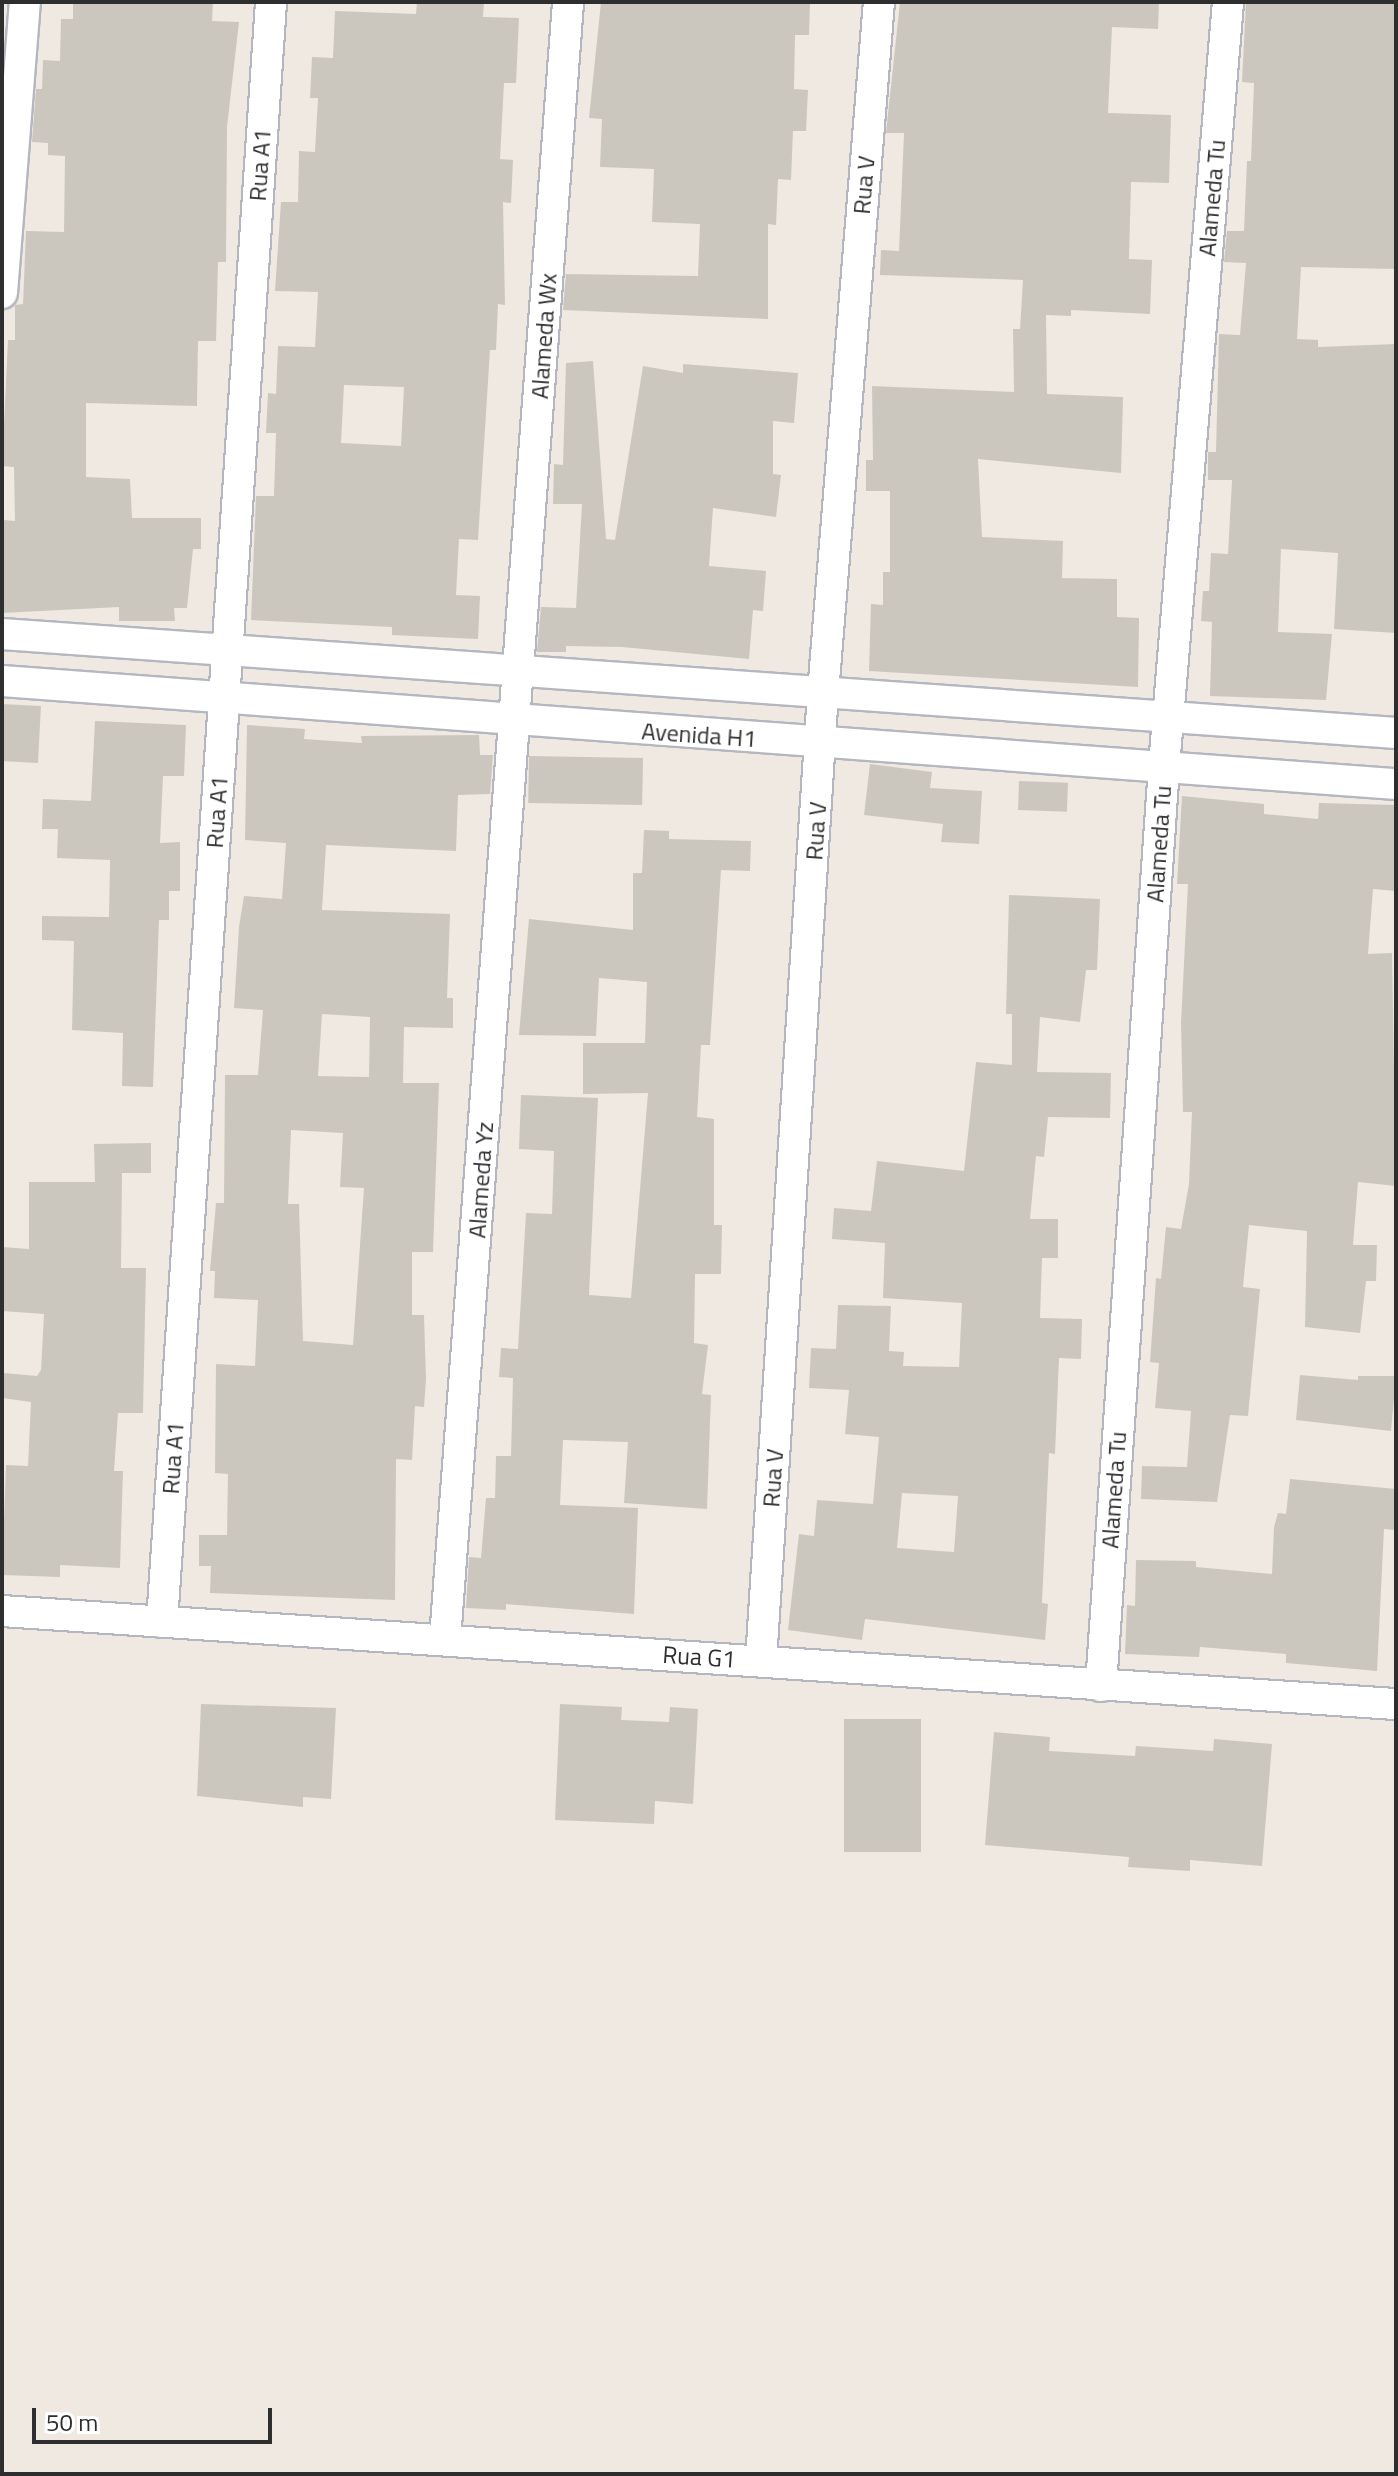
<!DOCTYPE html>
<html>
<head>
<meta charset="utf-8">
<style>
	body { margin:0 }
	#map { position:relative; width:1398px; height:2476px; overflow:hidden; background:#efe9e1; font-family:"Titillium Web",sans-serif }
	div>[style] { position:absolute }
	[style*='--x'] { left:calc(var(--x)*1px); top:calc(var(--y)*1px); width:calc(var(--w)*1px); rotate:calc(var(--a)*1deg) }
	.building>* { inset:0; background:#cbc7bf; transform-origin:0 0 }
	.roads { filter:drop-shadow(2px 0 #b4b7c1) drop-shadow(-2px 0 #b4b7c1) drop-shadow(0 2px #b4b7c1) drop-shadow(0 -2px #b4b7c1) }
	.minor>* { height:30px; margin:-15px; padding:0 15px; transform-origin:15px; border-radius:15px; background:#fff }
	span { translate:-50% -50%; white-space:nowrap; text-align:center; line-height:1.15; -webkit-text-stroke:7px #fff; paint-order:stroke }
	.street-label { font-size:24px; color:#2e2e2e }
	.frame { position:absolute; inset:0; border:4px solid #2e2e2e; pointer-events:none }
	.scale { position:absolute; left:32px; top:2408px; width:240px; height:36px; box-sizing:border-box; border:4px solid #2e2e2e; border-top:0; padding-left:10px; font-size:24px; line-height:28px; white-space:nowrap; color:#2e2e2e; -webkit-text-stroke:6px #fff; paint-order:stroke }
</style>
</head>
<body>
<div id="map">
	<div class="building">
		<div style="clip-path:polygon(73px 2px,213px 2px,212px 21px,239px 22px,227px 127px,226px 262px,218px 262px,216px 341px,198px 341px,197px 406px,86px 403px,86px 477px,130px 479px,132px 518px,201px 518px,201px 549px,193px 549px,187px 608px,174px 608px,175px 621px,119px 621px,119px 607px,2px 613px,4px 520px,15px 521px,14px 467px,2px 466px,8px 340px,15px 340px,15px 305px,23px 304px,26px 231px,64px 232px,65px 156px,48px 155px,48px 143px,32px 142px,36px 89px,42px 89px,43px 60px,60px 61px,61px 19px,73px 19px)"></div>
		<div style="clip-path:polygon(evenodd,417px 2px,484px 2px,483px 17px,519px 18px,516px 83px,504px 83px,500px 159px,513px 160px,511px 203px,503px 202px,505px 305px,498px 304px,496px 350px,490px 350px,478px 540px,459px 539px,456px 595px,480px 596px,478px 639px,392px 635px,392px 627px,251px 620px,256px 496px,274px 496px,276px 433px,266px 433px,268px 393px,276px 394px,278px 346px,315px 347px,318px 292px,275px 291px,281px 202px,298px 202px,299px 151px,315px 152px,318px 98px,310px 98px,312px 57px,333px 58px,335px 11px,416px 14px,417px 2px,344px 385px,404px 387px,401px 446px,341px 443px,344px 385px)"></div>
		<div style="clip-path:polygon(601px 2px,810px 2px,809px 35px,795px 35px,794px 89px,808px 90px,806px 131px,793px 131px,791px 180px,778px 179px,776px 225px,768px 224px,768px 319px,563px 310px,566px 274px,698px 276px,700px 224px,652px 222px,654px 169px,600px 167px,602px 119px,589px 118px)"></div>
		<div style="clip-path:polygon(900px 2px,1159px 2px,1158px 29px,1112px 27px,1108px 113px,1171px 115px,1169px 183px,1131px 182px,1129px 259px,1152px 260px,1150px 314px,1071px 310px,1071px 316px,1046px 315px,1047px 394px,1123px 397px,1121px 473px,978px 459px,982px 537px,1063px 541px,1062px 578px,1117px 579px,1117px 617px,1139px 618px,1138px 687px,869px 671px,871px 604px,883px 605px,883px 572px,890px 572px,890px 491px,866px 491px,866px 460px,873px 460px,872px 386px,1014px 392px,1013px 329px,1020px 329px,1023px 280px,880px 275px,881px 250px,899px 251px,904px 133px,886px 133px)"></div>
		<div style="clip-path:polygon(1246px 2px,1396px 2px,1396px 269px,1301px 267px,1297px 339px,1318px 340px,1318px 347px,1396px 344px,1396px 633px,1334px 629px,1338px 553px,1281px 549px,1278px 632px,1332px 634px,1326px 700px,1210px 696px,1212px 622px,1201px 621px,1203px 591px,1209px 591px,1211px 553px,1228px 554px,1232px 480px,1208px 480px,1208px 452px,1216px 452px,1219px 334px,1240px 335px,1246px 263px,1224px 262px,1227px 231px,1244px 231px,1247px 161px,1251px 161px,1254px 83px,1242px 82px)"></div>
		<div style="clip-path:polygon(593px 361px,606px 539px,615px 540px,643px 366px,683px 373px,683px 364px,798px 373px,794px 423px,773px 421px,773px 474px,781px 475px,776px 517px,713px 508px,709px 566px,766px 571px,763px 611px,753px 610px,749px 659px,622px 647px,566px 646px,566px 652px,537px 652px,541px 607px,576px 608px,582px 504px,553px 504px,554px 464px,563px 465px,566px 363px)"></div>
		<div style="left:2px;top:704px;width:39px;height:57px;rotate:3deg"></div>
		<div style="clip-path:polygon(95px 721px,186px 725px,184px 776px,163px 776px,160px 843px,180px 842px,180px 891px,169px 891px,169px 920px,159px 920px,153px 1087px,122px 1086px,123px 1033px,72px 1030px,74px 941px,42px 940px,42px 916px,109px 917px,110px 860px,57px 858px,58px 829px,42px 829px,43px 799px,91px 801px)"></div>
		<div style="clip-path:polygon(evenodd,247px 725px,305px 729px,304px 739px,362px 743px,361px 736px,479px 735px,480px 755px,493px 755px,490px 794px,458px 795px,456px 851px,326px 845px,322px 910px,450px 914px,447px 998px,453px 998px,453px 1028px,404px 1027px,403px 1083px,439px 1083px,433px 1252px,412px 1252px,412px 1315px,424px 1315px,426px 1379px,424px 1407px,415px 1406px,412px 1460px,396px 1459px,395px 1600px,210px 1593px,211px 1566px,199px 1566px,199px 1535px,227px 1535px,228px 1474px,215px 1473px,216px 1364px,255px 1366px,258px 1300px,214px 1298px,215px 1271px,210px 1271px,216px 1203px,224px 1203px,225px 1075px,258px 1075px,263px 1010px,234px 1008px,239px 927px,244px 896px,282px 899px,286px 843px,245px 840px,247px 725px,322px 1014px,370px 1017px,369px 1077px,318px 1076px,322px 1014px,247px 725px,291px 1130px,343px 1133px,340px 1187px,364px 1188px,353px 1345px,303px 1341px,299px 1204px,288px 1204px,291px 1130px)"></div>
		<div style="left:529px;top:756px;width:114px;height:47px;rotate:1deg"></div>
		<div style="clip-path:polygon(870px 764px,932px 772px,930px 788px,982px 791px,979px 844px,941px 842px,943px 824px,864px 815px)"></div>
		<div style="left:1019px;top:781px;width:49px;height:29px;rotate:2deg"></div>
		<div style="clip-path:polygon(1182px 796px,1264px 804px,1264px 814px,1318px 819px,1319px 803px,1396px 805px,1396px 891px,1373px 889px,1368px 954px,1392px 953px,1396px 1186px,1358px 1182px,1353px 1245px,1377px 1245px,1376px 1281px,1366px 1281px,1360px 1333px,1305px 1327px,1307px 1231px,1249px 1225px,1243px 1287px,1260px 1289px,1248px 1416px,1230px 1415px,1217px 1502px,1141px 1499px,1142px 1466px,1187px 1467px,1191px 1411px,1155px 1408px,1159px 1363px,1150px 1362px,1156px 1278px,1161px 1279px,1166px 1227px,1181px 1229px,1189px 1184px,1192px 1112px,1183px 1112px,1181px 1023px,1188px 884px,1177px 884px)"></div>
		<div style="clip-path:polygon(644px 830px,669px 831px,669px 839px,751px 841px,750px 871px,721px 870px,710px 1045px,701px 1045px,697px 1117px,714px 1119px,714px 1225px,722px 1225px,721px 1274px,695px 1274px,694px 1343px,708px 1345px,702px 1394px,711px 1395px,707px 1509px,624px 1503px,628px 1442px,563px 1440px,560px 1505px,638px 1508px,634px 1614px,506px 1604px,506px 1610px,466px 1608px,469px 1557px,481px 1558px,486px 1498px,495px 1498px,496px 1456px,511px 1456px,513px 1378px,499px 1377px,501px 1348px,518px 1349px,526px 1213px,552px 1214px,554px 1151px,519px 1149px,521px 1095px,598px 1098px,589px 1295px,631px 1298px,648px 1093px,583px 1094px,583px 1043px,645px 1043px,647px 982px,599px 978px,596px 1036px,519px 1035px,529px 919px,633px 930px,633px 873px,642px 873px)"></div>
		<div style="clip-path:polygon(evenodd,1009px 895px,1100px 899px,1097px 970px,1086px 970px,1080px 1022px,1040px 1017px,1037px 1072px,1111px 1073px,1110px 1118px,1048px 1117px,1044px 1157px,1036px 1156px,1030px 1219px,1058px 1219px,1058px 1258px,1042px 1258px,1040px 1318px,1082px 1319px,1081px 1359px,1059px 1358px,1055px 1454px,1049px 1453px,1042px 1603px,1048px 1604px,1045px 1640px,865px 1619px,862px 1640px,788px 1630px,799px 1534px,814px 1536px,817px 1500px,873px 1504px,879px 1437px,845px 1434px,849px 1390px,809px 1388px,811px 1348px,836px 1349px,838px 1305px,891px 1306px,889px 1351px,904px 1352px,903px 1366px,959px 1367px,962px 1303px,883px 1298px,885px 1243px,832px 1239px,834px 1208px,871px 1211px,877px 1161px,964px 1171px,976px 1062px,1012px 1065px,1012px 1014px,1006px 1014px,1009px 895px,902px 1493px,958px 1496px,954px 1552px,897px 1548px,902px 1493px)"></div>
		<div style="clip-path:polygon(151px 1143px,151px 1173px,122px 1173px,121px 1268px,146px 1268px,143px 1413px,118px 1413px,114px 1471px,123px 1471px,120px 1568px,60px 1565px,60px 1577px,2px 1575px,6px 1465px,28px 1466px,31px 1402px,2px 1398px,4px 1373px,37px 1376px,41px 1370px,44px 1314px,2px 1311px,2px 1247px,29px 1249px,29px 1182px,95px 1182px,94px 1144px)"></div>
		<div style="clip-path:polygon(1300px 1375px,1358px 1380px,1358px 1376px,1396px 1376px,1391px 1431px,1296px 1420px)"></div>
		<div style="clip-path:polygon(1290px 1479px,1396px 1489px,1396px 1530px,1384px 1529px,1377px 1671px,1286px 1663px,1286px 1654px,1200px 1647px,1199px 1657px,1125px 1654px,1127px 1605px,1135px 1606px,1136px 1560px,1196px 1561px,1196px 1567px,1272px 1574px,1274px 1527px,1278px 1513px,1286px 1514px)"></div>
		<div style="clip-path:polygon(201px 1704px,336px 1708px,331px 1799px,303px 1797px,303px 1807px,197px 1796px)"></div>
		<div style="clip-path:polygon(560px 1704px,622px 1707px,621px 1720px,669px 1722px,670px 1707px,698px 1709px,693px 1804px,655px 1801px,654px 1824px,555px 1820px)"></div>
		<div style="left:844px;top:1719px;width:77px;height:133px"></div>
		<div style="clip-path:polygon(994px 1732px,1050px 1737px,1049px 1751px,1135px 1756px,1136px 1746px,1213px 1751px,1214px 1739px,1272px 1744px,1262px 1866px,1190px 1860px,1190px 1871px,1128px 1867px,1129px 1857px,985px 1845px)"></div>
	</div>
	<div class="roads">
		<div class="minor">
			<div style="--x:2;--y:293;--w:292;--a:-85.5"></div>
			<div style="--x:2;--y:634;--w:1398;--a:4.06"></div>
			<div style="--x:2;--y:681;--w:1398;--a:4.23"></div>
			<div style="--x:2;--y:1611;--w:1397;--a:3.82"></div>
			<div style="--x:162;--y:1622;--w:1624;--a:-86.15"></div>
			<div style="--x:445;--y:1639;--w:1642;--a:-85.7"></div>
			<div style="--x:761;--y:1661;--w:970;--a:-86.34"></div>
			<div style="--x:823;--y:693;--w:693;--a:-85.37"></div>
			<div style="--x:1101;--y:1686;--w:922;--a:-86.08"></div>
			<div style="--x:1164;--y:766;--w:767;--a:-85.21"></div>
		</div>
	</div>
	<div class="street-label">
		<span style="left:260px;top:165px;rotate:-86deg">Rua A1</span>
		<span style="left:864px;top:185px;rotate:-85deg">Rua V</span>
		<span style="left:1212px;top:198px;rotate:-85deg">Alameda Tu</span>
		<span style="left:544px;top:336px;rotate:-86deg">Alameda Wx</span>
		<span style="left:699px;top:735px;rotate:4deg">Avenida H1</span>
		<span style="left:217px;top:812px;rotate:-86deg">Rua A1</span>
		<span style="left:816px;top:831px;rotate:-86deg">Rua V</span>
		<span style="left:1159px;top:844px;rotate:-86deg">Alameda Tu</span>
		<span style="left:481px;top:1180px;rotate:-86deg">Alameda Yz</span>
		<span style="left:173px;top:1458px;rotate:-86deg">Rua A1</span>
		<span style="left:773px;top:1478px;rotate:-86deg">Rua V</span>
		<span style="left:1114px;top:1490px;rotate:-86deg">Alameda Tu</span>
		<span style="left:699px;top:1657px;rotate:4deg">Rua G1</span>
	</div>
	<div class="frame"></div>
	<div class="scale">50 m</div>
</div>
</body>
</html>
